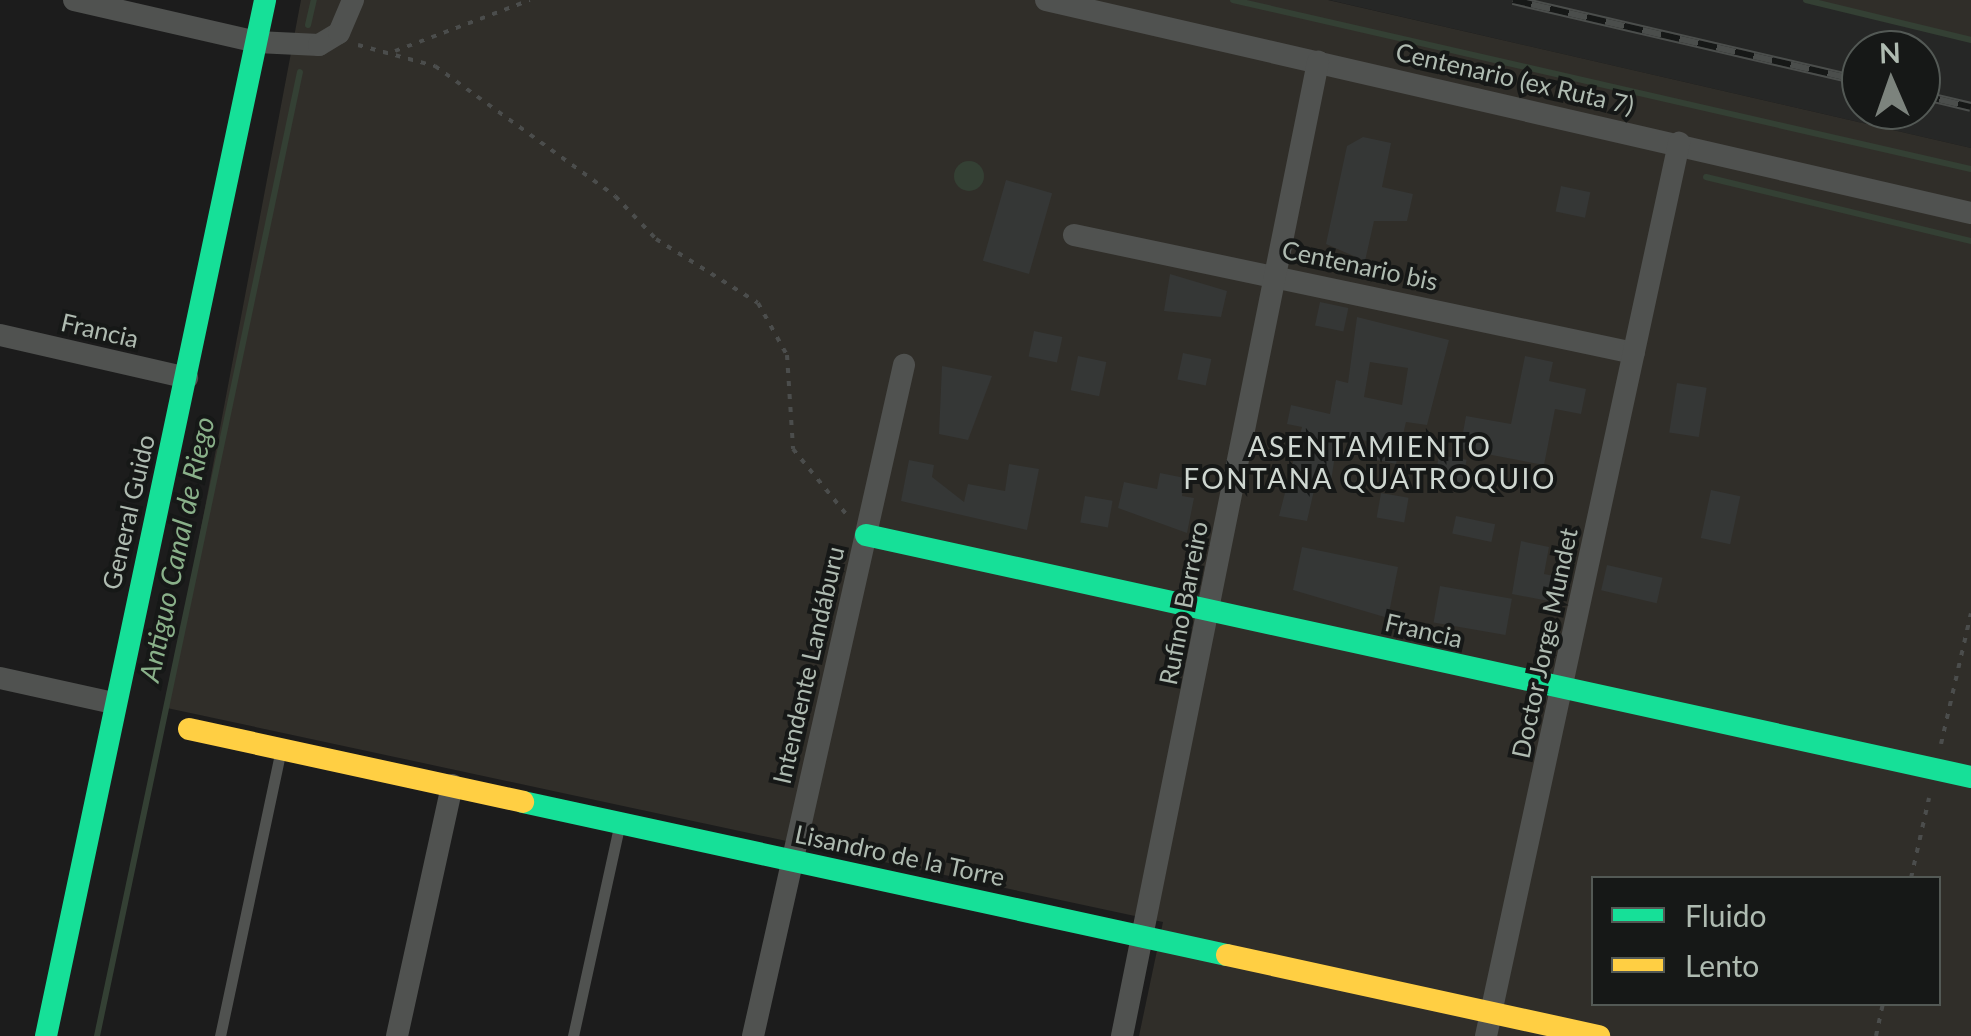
<!DOCTYPE html>
<html>
<head>
<meta charset="utf-8">
<style>
	body { margin:0 }
	#map { position:relative; width:1971px; height:1036px; overflow:hidden; background:#1c1c1c; font-family:Lato,sans-serif }
	div>[style] { position:absolute }
	[style*='--x'] { left:calc(var(--x)*1px); top:calc(var(--y)*1px); width:calc(var(--w)*1px); rotate:calc(var(--a)*1deg) }
	.built>* { inset:0; background:#262726 }
	.green>* { inset:0; background:#302e29 }
	.water>* { inset:0; background:#344034 }
	.round { border-radius:50% }
	.stream>* { height:6px; margin:-3px; padding:0 3px; transform-origin:3px; border-radius:3px; background:#344034 }
	.building>* { inset:0; background:#353736; transform-origin:0 0 }
	.path>* { height:4px; margin-top:-2px; transform-origin:0; background:repeating-linear-gradient(90deg,#4b4d4c 0 5px,transparent 0 13px) }
	.lane>* { height:11px; margin:-5.5px; padding:0 5.5px; transform-origin:5.5px; border-radius:5.5px; background:#505250 }
	.street>* { height:22px; margin:-11px; padding:0 11px; transform-origin:11px; border-radius:11px; background:#505250 }
	.fast>* { height:22px; margin:-11px; padding:0 11px; transform-origin:11px; border-radius:11px; background:#16e098 }
	.slow>* { height:22px; margin:-11px; padding:0 11px; transform-origin:11px; border-radius:11px; background:#ffcf43 }
	.rail>* { height:10px; margin-top:-5px; transform-origin:0; background:repeating-linear-gradient(90deg,#161817 0 19px,#4b4e4c 0 38px); box-sizing:border-box; border-block:2px solid #4b4e4c }
	span { translate:-50% -50%; white-space:nowrap; text-align:center; line-height:1.15; -webkit-text-stroke:8px #161817; paint-order:stroke }
	.street-label { font-size:25px; color:#afbbb1 }
	.neighbourhood-label { font-size:28px; color:#cfd7d1; letter-spacing:2.5px }
	.water-label { font-size:28px; color:#8ab18a; font-style:italic }
	.legend { position:absolute; left:1591px; top:876px; width:350px; height:130px; box-sizing:border-box; background:#161817; border:2px solid #535955; margin:0; padding:12px 18px; list-style:none; font-size:30px; color:#afbbb1 }
	.legend li { display:flex; align-items:center; gap:20px; height:50px }
	.legend b { width:50px; border:2px solid #535955 }
	.north { position:absolute; left:1841px; top:30px; width:100px; height:100px; box-sizing:border-box; background:#161817; border:2px solid #535955; border-radius:50%; rotate:358deg; font-size:28px; font-weight:700; line-height:40px; text-align:center; color:#afbbb1 }
	.north::after { content:''; display:block; margin:auto; width:35px; height:45px; background:#7c837d; clip-path:polygon(50% 0,100% 100%,50% 72%,0 100%) }
</style>
</head>
<body>
<div id="map">
	<div class="built">
		<div style="clip-path:polygon(evenodd,1329px 0,1808px 0,1971px 38px,1971px 148px,1329px 0,1861px 50px,1921px 50px,1921px 110px,1861px 110px,1861px 50px)"></div>
	</div>
	<div class="green">
		<div style="clip-path:polygon(evenodd,301px 0,1328px 0,1971px 148px,1971px 1036px,1139px 1036px,1163px 922px,167px 708px,301px 0,1594px 878px,1938px 878px,1938px 1004px,1594px 1004px,1594px 878px)"></div>
		<div style="clip-path:polygon(1811px 0,1971px 0,1971px 39px,1971px 38px)"></div>
	</div>
	<div class="water">
		<div class="round" style="left:954px;top:161px;width:30px;height:30px"></div>
	</div>
	<div class="stream">
		<div style="--x:1233;--y:0;--w:757;--a:12.9"></div>
		<div style="--x:1806;--y:0;--w:170;--a:13.6"></div>
		<div style="--x:308;--y:25;--w:26;--a:-77"></div>
		<div style="--x:1706;--y:177;--w:273;--a:13.6"></div>
		<div style="--x:97;--y:1036;--w:985;--a:-78.11"></div>
	</div>
	<div class="building">
		<div style="clip-path:polygon(1363px 137px,1391px 143px,1382px 187px,1413px 194px,1407px 221px,1374px 221px,1365px 261px,1326px 244px,1347px 146px)"></div>
		<div style="left:1006px;top:180px;width:48px;height:84px;rotate:16deg"></div>
		<div style="left:1561px;top:186px;width:30px;height:26px;rotate:12deg"></div>
		<div style="clip-path:polygon(1170px 274px,1227px 291px,1221px 317px,1164px 311px)"></div>
		<div style="left:1320px;top:302px;width:29px;height:24px;rotate:12deg"></div>
		<div style="clip-path:polygon(evenodd,1357px 317px,1449px 340px,1427px 425px,1406px 422px,1396px 464px,1373px 459px,1377px 443px,1338px 435px,1330px 488px,1315px 486px,1307px 521px,1279px 516px,1302px 427px,1287px 424px,1291px 405px,1330px 414px,1336px 380px,1348px 383px,1357px 317px,1370px 362px,1408px 368px,1402px 405px,1364px 397px,1370px 362px)"></div>
		<div style="left:1034px;top:331px;width:29px;height:26px;rotate:12deg"></div>
		<div style="left:1183px;top:353px;width:29px;height:27px;rotate:12deg"></div>
		<div style="left:1078px;top:356px;width:29px;height:35px;rotate:12deg"></div>
		<div style="clip-path:polygon(1525px 356px,1553px 362px,1549px 381px,1586px 389px,1581px 414px,1555px 409px,1544px 465px,1460px 449px,1466px 416px,1511px 424px)"></div>
		<div style="clip-path:polygon(942px 366px,992px 376px,968px 440px,939px 434px)"></div>
		<div style="left:1677px;top:383px;width:30px;height:50px;rotate:9deg"></div>
		<div style="left:1439px;top:455px;width:28px;height:25px;rotate:10deg"></div>
		<div style="clip-path:polygon(909px 460px,934px 465px,932px 477px,964px 502px,968px 484px,1005px 491px,1009px 464px,1039px 469px,1027px 530px,901px 501px)"></div>
		<div style="clip-path:polygon(1160px 473px,1185px 478px,1182px 496px,1194px 498px,1187px 533px,1118px 508px,1124px 482px,1157px 489px)"></div>
		<div style="left:1711px;top:490px;width:30px;height:49px;rotate:12deg"></div>
		<div style="left:1381px;top:493px;width:28px;height:25px;rotate:10deg"></div>
		<div style="left:1085px;top:496px;width:28px;height:27px;rotate:10deg"></div>
		<div style="left:1456px;top:516px;width:40px;height:18px;rotate:12deg"></div>
		<div style="clip-path:polygon(1521px 541px,1549px 547px,1544px 574px,1560px 577px,1554px 602px,1512px 594px)"></div>
		<div style="clip-path:polygon(1302px 547px,1398px 567px,1388px 618px,1293px 590px)"></div>
		<div style="left:1607px;top:565px;width:57px;height:26px;rotate:13deg"></div>
		<div style="left:1440px;top:586px;width:73px;height:37px;rotate:10deg"></div>
	</div>
	<div class="path">
		<div style="--x:358;--y:45;--w:80;--a:15.3"></div>
		<div style="--x:435;--y:66;--w:222;--a:35.8"></div>
		<div style="--x:615;--y:196;--w:59;--a:46.4"></div>
		<div style="--x:656;--y:239;--w:120;--a:32.1"></div>
		<div style="--x:758;--y:303;--w:60;--a:60.9"></div>
		<div style="--x:787;--y:355;--w:94;--a:86.3"></div>
		<div style="--x:793;--y:449;--w:84;--a:50.8"></div>
		<div style="--x:395;--y:51;--w:144;--a:-20.7"></div>
		<div style="--x:1941;--y:744;--w:134;--a:-77.1"></div>
		<div style="--x:1911;--y:878;--w:82;--a:-77.3"></div>
		<div style="--x:1876;--y:1036;--w:33;--a:-78"></div>
	</div>
	<div class="lane">
		<div style="--x:220;--y:1036;--w:289;--a:-78"></div>
		<div style="--x:573;--y:1036;--w:214;--a:-77.6"></div>
	</div>
	<div class="street">
		<div style="--x:74;--y:0;--w:188;--a:12.9"></div>
		<div style="--x:257;--y:42;--w:62;--a:2.8"></div>
		<div style="--x:319;--y:45;--w:23;--a:-31"></div>
		<div style="--x:339;--y:33;--w:36;--a:-67"></div>
		<div style="--x:1046;--y:0;--w:949;--a:12.97"></div>
		<div style="--x:1074;--y:235;--w:572;--a:11.9"></div>
		<div style="--x:0;--y:335;--w:192;--a:12.9"></div>
		<div style="--x:0;--y:678;--w:116;--a:12.5"></div>
		<div style="--x:397;--y:1036;--w:257;--a:-77.6"></div>
		<div style="--x:753;--y:1036;--w:688;--a:-77.32"></div>
		<div style="--x:1122;--y:1036;--w:994;--a:-78.62"></div>
		<div style="--x:1486;--y:1036;--w:914;--a:-77.8"></div>
	</div>
	<div class="fast">
		<div style="--x:866;--y:535;--w:1131;--a:12.35"></div>
		<div style="--x:523;--y:802;--w:720;--a:12.26"></div>
		<div style="--x:46;--y:1036;--w:1059;--a:-78.06"></div>
	</div>
	<div class="slow">
		<div style="--x:189;--y:729;--w:342;--a:12.3"></div>
		<div style="--x:1227;--y:955;--w:381;--a:12.3"></div>
	</div>
	<div class="rail">
		<div style="--x:1513;--y:0;--w:357;--a:13.1"></div>
		<div style="--x:1921;--y:95;--w:51;--a:13.5"></div>
	</div>
	<div class="street-label">
		<span style="left:1515px;top:78px;rotate:13deg">Centenario (ex Ruta 7)</span>
		<span style="left:1360px;top:265px;rotate:12deg">Centenario bis</span>
		<span style="left:100px;top:330px;rotate:13deg">Francia</span>
		<span style="left:128px;top:512px;rotate:-77deg">General Guido</span>
		<span style="left:1183px;top:603px;rotate:-79deg">Rufino Barreiro</span>
		<span style="left:1424px;top:630px;rotate:13deg">Francia</span>
		<span style="left:1544px;top:643px;rotate:-78deg">Doctor Jorge Mundet</span>
		<span style="left:808px;top:665px;rotate:-77deg">Intendente Landáburu</span>
		<span style="left:900px;top:855px;rotate:12deg">Lisandro de la Torre</span>
	</div>
	<div class="neighbourhood-label">
		<span style="left:1370px;top:462px">ASENTAMIENTO<br>FONTANA QUATROQUIO</span>
	</div>
	<div class="water-label">
		<span style="left:176px;top:549px;rotate:-78deg">Antiguo Canal de Riego</span>
	</div>
	<ul class="legend">
	<li><b style="height:12px;background:#16e098"></b>Fluido</li>
	<li><b style="height:12px;background:#ffcf43"></b>Lento</li>
	</ul>
	<div class="north">N</div>
</div>
</body>
</html>
